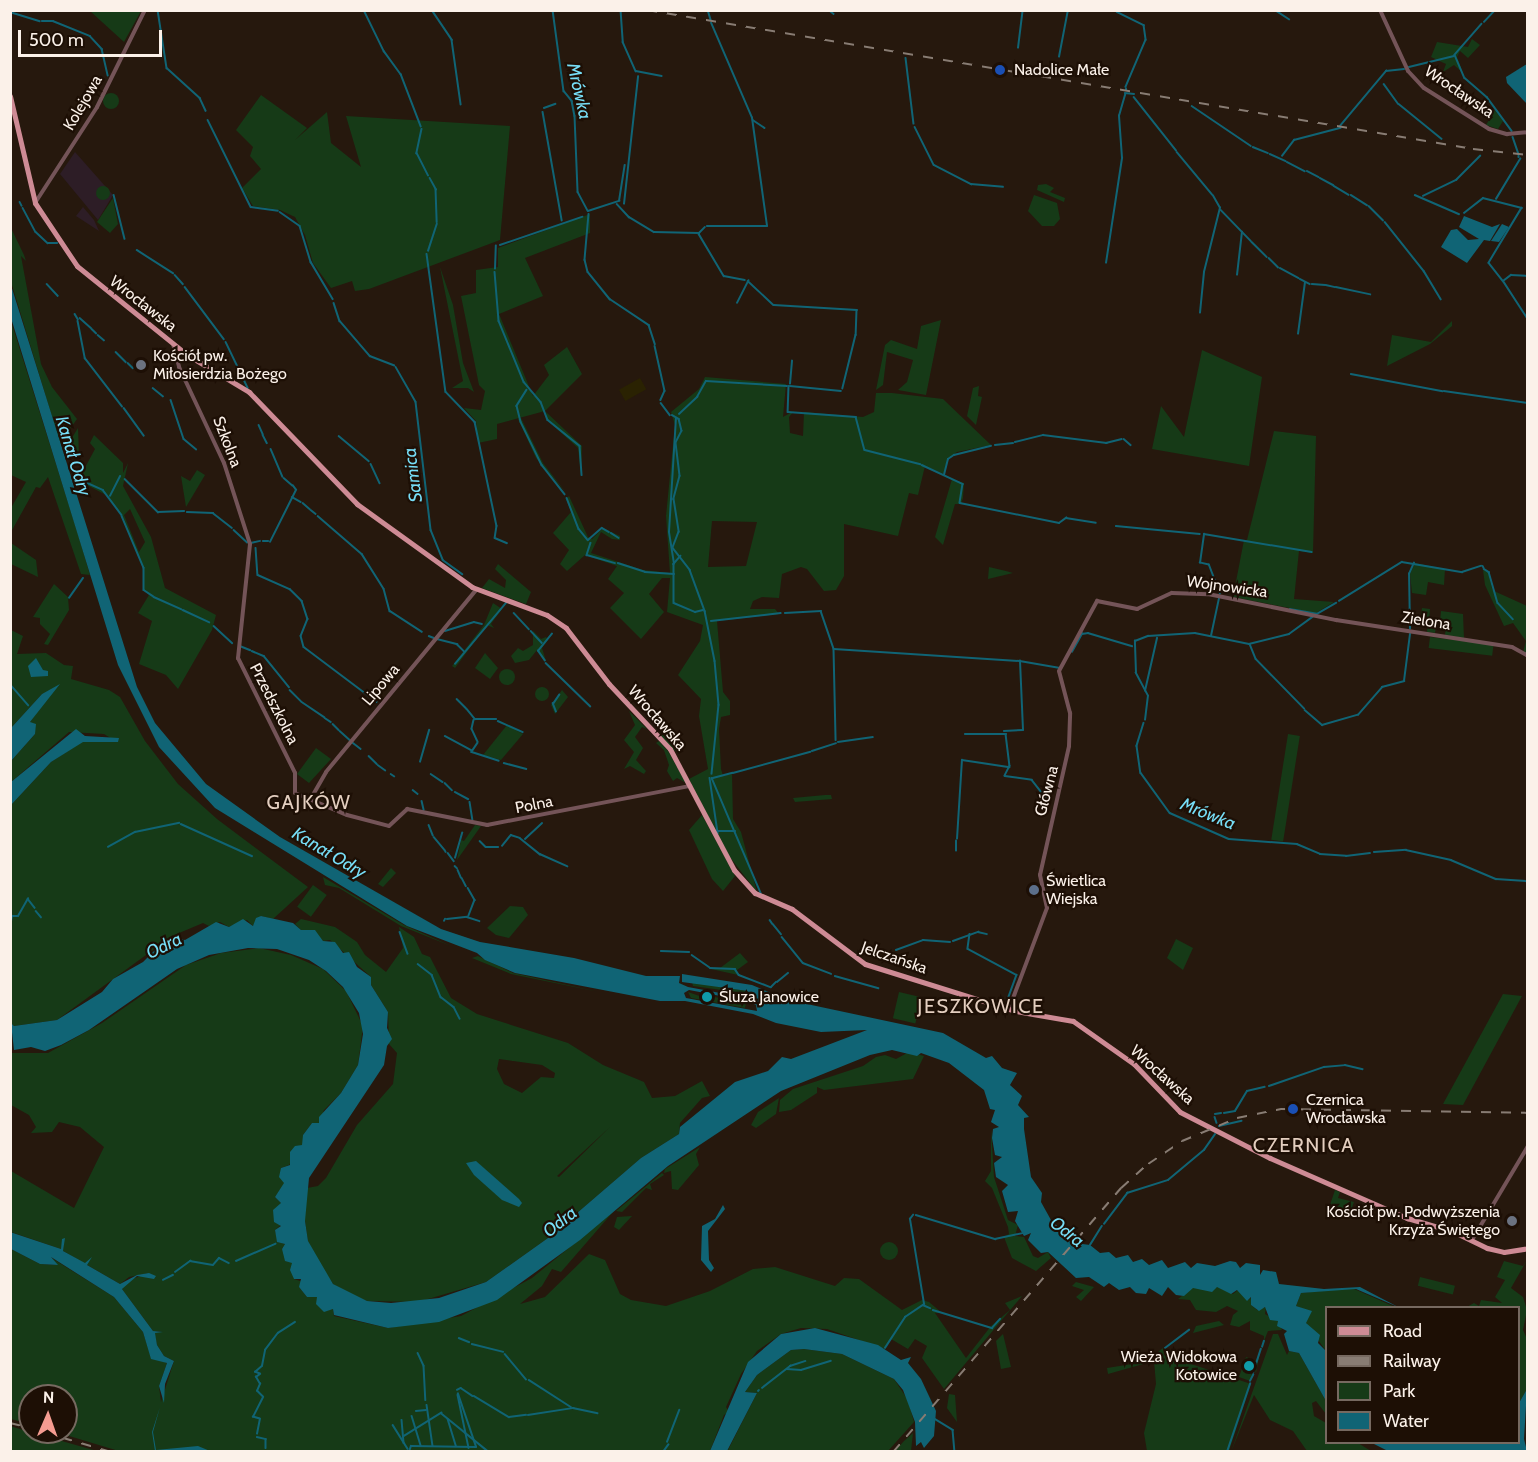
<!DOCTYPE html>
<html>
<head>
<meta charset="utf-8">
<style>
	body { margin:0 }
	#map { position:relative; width:1538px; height:1462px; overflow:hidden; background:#26180d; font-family:Cabin,sans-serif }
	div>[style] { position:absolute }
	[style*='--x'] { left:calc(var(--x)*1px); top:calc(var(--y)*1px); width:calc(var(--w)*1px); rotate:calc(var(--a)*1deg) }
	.education>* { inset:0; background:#2d1d26 }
	.green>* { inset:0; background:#163a17; transform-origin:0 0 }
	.round { border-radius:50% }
	.sand>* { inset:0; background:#2a2202; transform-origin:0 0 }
	.water>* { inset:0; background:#106475 }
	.stream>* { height:1.5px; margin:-0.75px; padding:0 0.75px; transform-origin:0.75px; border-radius:0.75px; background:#106475 }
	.minor>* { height:4px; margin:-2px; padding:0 2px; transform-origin:2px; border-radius:2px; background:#745458 }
	.major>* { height:5px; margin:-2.5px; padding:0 2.5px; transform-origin:2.5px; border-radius:2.5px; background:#ce8b95 }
	.rail>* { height:1.5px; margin-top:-0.75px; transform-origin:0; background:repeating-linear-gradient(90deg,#887c73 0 10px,transparent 0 20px) }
	.dots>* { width:16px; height:16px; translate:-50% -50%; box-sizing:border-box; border:3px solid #1d0f05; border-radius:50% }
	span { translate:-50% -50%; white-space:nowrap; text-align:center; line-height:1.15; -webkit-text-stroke:4.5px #1d0f05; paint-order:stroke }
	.poi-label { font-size:16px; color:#fbf1e9 }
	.left { translate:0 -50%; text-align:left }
	.right { translate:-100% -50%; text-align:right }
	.street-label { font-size:16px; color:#fbf1e9 }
	.water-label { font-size:18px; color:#77def7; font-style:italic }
	.quarter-label { font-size:20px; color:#e3cebf; letter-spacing:1.5px }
	.frame { position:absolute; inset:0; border:12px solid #fbf1e9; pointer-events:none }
	.legend { position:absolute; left:1325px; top:1306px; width:195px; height:138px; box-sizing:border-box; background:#1d0f05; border:2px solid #766960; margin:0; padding:8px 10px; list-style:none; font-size:18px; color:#fbf1e9 }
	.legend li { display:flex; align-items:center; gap:12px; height:30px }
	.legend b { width:30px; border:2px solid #766960 }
	.north { position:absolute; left:18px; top:1384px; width:60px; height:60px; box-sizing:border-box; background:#1d0f05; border:2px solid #766960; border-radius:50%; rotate:2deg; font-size:16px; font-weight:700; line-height:24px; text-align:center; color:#fbf1e9 }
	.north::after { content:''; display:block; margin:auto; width:21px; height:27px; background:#f59c91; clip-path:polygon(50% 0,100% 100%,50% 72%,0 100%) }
	.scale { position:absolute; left:18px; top:30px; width:144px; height:27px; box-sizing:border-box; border:3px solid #fbf1e9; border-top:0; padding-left:8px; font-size:18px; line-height:21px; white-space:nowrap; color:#fbf1e9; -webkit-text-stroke:4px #1d0f05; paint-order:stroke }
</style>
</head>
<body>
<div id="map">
	<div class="education">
		<div style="clip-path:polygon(75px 152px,113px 195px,98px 220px,60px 174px)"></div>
		<div style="clip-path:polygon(83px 207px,94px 220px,99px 231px,76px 216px)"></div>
	</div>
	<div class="green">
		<div style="clip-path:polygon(90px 11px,141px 11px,124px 42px)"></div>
		<div style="clip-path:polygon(1472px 39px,1480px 45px,1468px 58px,1460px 51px,1457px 57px,1463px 73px,1454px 65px,1443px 72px,1446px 64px,1431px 57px,1437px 42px,1468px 47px)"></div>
		<div class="round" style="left:103px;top:93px;width:16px;height:16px"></div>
		<div style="clip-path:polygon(261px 95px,307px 128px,295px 140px,327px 112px,331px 143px,361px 167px,346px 116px,510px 126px,500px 240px,369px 289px,355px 291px,352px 281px,331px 288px,313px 263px,305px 235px,295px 217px,280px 210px,253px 206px,242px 188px,261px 169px,250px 156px,253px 147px,236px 130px)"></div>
		<div style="clip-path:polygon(1495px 110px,1503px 121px,1498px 129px,1486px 125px)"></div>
		<div style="clip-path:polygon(1046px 184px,1054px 188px,1050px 192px,1065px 198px,1064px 202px,1037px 190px,1038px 185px)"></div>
		<div class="round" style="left:96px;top:186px;width:14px;height:14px"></div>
		<div style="clip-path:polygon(1034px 195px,1057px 203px,1060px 219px,1054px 226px,1042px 226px,1028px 211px)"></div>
		<div style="clip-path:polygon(113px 198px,118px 224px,110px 233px,97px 222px)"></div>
		<div style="clip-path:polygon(590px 214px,590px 233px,525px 258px,543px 296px,499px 314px,533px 396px,549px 375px,544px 365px,567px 347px,582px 374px,545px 411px,497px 424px,497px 439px,478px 443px,476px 421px,464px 408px,481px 410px,485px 391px,479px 385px,461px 296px,476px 293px,476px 270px,498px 267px,498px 248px)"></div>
		<div style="clip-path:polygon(10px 226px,24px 255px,26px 261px,21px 256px,41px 364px,52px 387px,77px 419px,60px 443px,11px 282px)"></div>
		<div style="clip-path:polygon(440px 267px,453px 305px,463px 363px,474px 392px,468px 388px,452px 388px,463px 381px)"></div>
		<div style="clip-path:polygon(10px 318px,78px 534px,90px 575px,81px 574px,48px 477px,40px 488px,36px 487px,11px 532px,11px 508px,26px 482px,11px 475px)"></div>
		<div style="clip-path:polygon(941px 320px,926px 395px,898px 390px,907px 382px,913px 360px,887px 352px,883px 385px,876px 390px,885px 345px,891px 340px,917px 349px,921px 326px)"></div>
		<div style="clip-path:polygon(1452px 321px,1452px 326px,1430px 344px,1387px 366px,1392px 335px,1431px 342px)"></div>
		<div style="clip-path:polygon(1202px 350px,1262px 377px,1249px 466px,1152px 449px,1161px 406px,1184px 437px)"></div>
		<div style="clip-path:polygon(evenodd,705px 377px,786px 384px,783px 417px,794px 411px,789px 417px,790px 433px,803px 436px,804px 412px,863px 417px,874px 412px,876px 393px,892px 393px,943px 399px,991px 445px,957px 452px,947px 459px,944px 474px,925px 466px,918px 495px,909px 493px,898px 536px,844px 524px,844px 576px,836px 590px,824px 591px,807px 569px,801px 567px,782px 574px,779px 598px,762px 597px,753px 601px,750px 609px,775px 609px,779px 614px,717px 621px,723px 692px,730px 701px,730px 715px,721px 717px,719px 729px,721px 769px,723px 776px,732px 774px,733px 819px,741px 832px,757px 892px,729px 856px,689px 779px,708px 769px,699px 716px,701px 699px,678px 675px,700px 641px,703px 625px,667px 612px,670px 578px,662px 578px,649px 594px,664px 612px,641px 639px,610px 608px,624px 593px,608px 579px,617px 566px,585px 555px,567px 571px,560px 564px,569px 550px,553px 533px,571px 512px,566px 499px,569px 496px,588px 537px,592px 539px,603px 528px,620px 536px,620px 540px,612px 539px,601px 532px,591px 553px,643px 570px,670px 573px,666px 516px,675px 425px,671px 412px,699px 389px,705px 377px,712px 521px,757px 522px,746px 566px,708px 567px,712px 521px)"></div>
		<div style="clip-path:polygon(979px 386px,978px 396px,982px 397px,976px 425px,967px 416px,973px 388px)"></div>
		<div style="clip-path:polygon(546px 412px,582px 446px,581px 474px,578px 448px,547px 420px)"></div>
		<div style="clip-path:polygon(521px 418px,543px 463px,567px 494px,536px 458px,518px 419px)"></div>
		<div style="clip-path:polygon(78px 428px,79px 455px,75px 460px,70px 441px)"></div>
		<div style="clip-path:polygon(1274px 431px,1316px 436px,1313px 553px,1299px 551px,1294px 599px,1334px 602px,1316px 613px,1233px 597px,1244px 540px,1247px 540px)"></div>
		<div style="clip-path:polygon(evenodd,94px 435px,123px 463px,123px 473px,128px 463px,123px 486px,151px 537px,165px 588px,216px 615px,212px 630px,178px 689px,166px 675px,139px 664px,152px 621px,138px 613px,149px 595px,143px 590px,143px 568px,124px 519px,106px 495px,83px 483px,81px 475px,95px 449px,90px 443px,94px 435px,130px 509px,145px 542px,139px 552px,124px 515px,130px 509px)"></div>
		<div style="clip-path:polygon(197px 470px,205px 475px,186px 507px,181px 476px,190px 481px)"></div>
		<div style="clip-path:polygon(952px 479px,964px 483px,963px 498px,961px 504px,955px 504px,943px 545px,935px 537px)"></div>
		<div style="clip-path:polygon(11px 543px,36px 560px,38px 577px,11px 564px)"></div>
		<div style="clip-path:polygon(1415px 563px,1445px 569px,1444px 585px,1428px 582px,1426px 595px,1412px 593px,1410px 574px)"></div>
		<div style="clip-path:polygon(498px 564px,531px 592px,526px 604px,482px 588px,489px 579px,505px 588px,506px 580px,495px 569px)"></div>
		<div style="clip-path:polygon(989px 567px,1006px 571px,1013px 573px,988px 579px)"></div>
		<div style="clip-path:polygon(1483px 570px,1488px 572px,1492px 588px,1500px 606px,1494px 591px,1527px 606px,1527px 655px,1523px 652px,1526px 641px,1513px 623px,1504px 626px,1485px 585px)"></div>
		<div style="clip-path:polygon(54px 584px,68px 597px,69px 610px,48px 645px,44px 644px,50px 634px,40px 624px,40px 618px,33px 617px)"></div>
		<div style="clip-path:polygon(493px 603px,502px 609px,491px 624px,494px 628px,487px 625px,455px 668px,452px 666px,484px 625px)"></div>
		<div style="clip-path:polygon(1422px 608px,1430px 609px,1429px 621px,1437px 622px,1435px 633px,1427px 632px,1428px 621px,1420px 620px)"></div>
		<div style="clip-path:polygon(1441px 611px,1463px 614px,1464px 638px,1445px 635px,1446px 624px,1440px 622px)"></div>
		<div style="clip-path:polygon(11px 630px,23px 636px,17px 654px,46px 653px,64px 665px,73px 666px,71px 679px,109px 690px,120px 697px,145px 741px,178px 784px,217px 819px,308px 887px,273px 919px,261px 916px,253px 926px,247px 920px,229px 927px,220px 922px,209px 926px,203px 923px,172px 936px,57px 1020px,14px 1026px,10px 1023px,11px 805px,51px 762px,83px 741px,117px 742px,104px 734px,69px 732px,11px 782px,11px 761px,35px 734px,30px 722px,52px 690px,60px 686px,42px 694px,11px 728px)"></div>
		<div style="clip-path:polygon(533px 631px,541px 639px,546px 637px,548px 640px,542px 648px,546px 661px,537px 650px,529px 660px,515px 663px,511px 656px,518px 648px,523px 651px,533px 645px)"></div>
		<div style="left:1430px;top:637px;width:64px;height:11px;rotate:7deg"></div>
		<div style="clip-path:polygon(485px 653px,498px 668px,490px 679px,475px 668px)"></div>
		<div class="round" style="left:499px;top:669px;width:16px;height:16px"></div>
		<div class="round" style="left:535px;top:687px;width:14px;height:14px"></div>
		<div style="clip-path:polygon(562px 690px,568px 697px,555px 714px,551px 705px)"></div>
		<div style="clip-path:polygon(629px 711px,647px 729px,642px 727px,635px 737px,643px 748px,636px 760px,646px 771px,644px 774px,630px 766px,624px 769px,634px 752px,624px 740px,635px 725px)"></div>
		<div style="clip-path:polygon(507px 725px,523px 734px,501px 760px,483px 755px)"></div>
		<div style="clip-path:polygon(667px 731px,683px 741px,675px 751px,661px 736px)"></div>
		<div style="left:1288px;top:734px;width:12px;height:107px;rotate:9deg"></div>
		<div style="clip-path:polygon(659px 741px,668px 751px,686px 783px,677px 778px,673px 781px,667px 771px,669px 765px,664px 750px,656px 743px)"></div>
		<div style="clip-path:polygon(316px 748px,331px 759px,309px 783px,297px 774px)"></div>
		<div style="clip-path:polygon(825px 795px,831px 795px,832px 799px,795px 802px,793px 798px)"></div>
		<div style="clip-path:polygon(702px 815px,735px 876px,723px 891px,712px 879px,689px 830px)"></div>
		<div style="clip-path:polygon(475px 825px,481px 826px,457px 860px,461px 840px,464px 841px)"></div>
		<div style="clip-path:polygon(391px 868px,396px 873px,383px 887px,378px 884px)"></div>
		<div style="clip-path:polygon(323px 877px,404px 925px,451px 946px,401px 926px,339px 888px,325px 885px)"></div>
		<div style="left:313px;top:885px;width:17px;height:27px;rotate:36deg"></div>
		<div style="clip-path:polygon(510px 906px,523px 907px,528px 915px,509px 938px,496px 935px,487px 928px)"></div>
		<div style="clip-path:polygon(evenodd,301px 919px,335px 927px,357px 942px,365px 955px,386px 972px,403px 948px,399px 927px,414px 937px,422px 954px,430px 957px,451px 998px,477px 1014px,568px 1043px,603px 1065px,644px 1082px,652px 1098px,675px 1096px,702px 1081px,710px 1096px,702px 1098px,680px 1123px,679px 1134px,641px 1158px,548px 1238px,486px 1282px,418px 1302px,367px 1301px,348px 1294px,333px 1284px,309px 1248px,303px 1207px,307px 1188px,318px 1186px,326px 1178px,357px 1125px,393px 1084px,397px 1053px,389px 1044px,388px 1012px,371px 985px,371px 977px,330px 940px,323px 941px,309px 930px,301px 930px,295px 924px,301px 919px,499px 1059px,542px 1065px,555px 1073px,554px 1078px,541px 1077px,522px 1093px,504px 1084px,497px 1069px,499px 1059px,301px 919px,610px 1127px,559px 1177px,557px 1176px,610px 1127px)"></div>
		<div style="clip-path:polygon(1176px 939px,1193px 948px,1183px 970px,1167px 958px)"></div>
		<div style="clip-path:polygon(259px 948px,291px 955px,323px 969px,346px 991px,363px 1026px,358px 1065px,341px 1093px,324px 1110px,319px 1123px,312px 1123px,303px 1135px,303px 1145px,289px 1165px,281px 1168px,285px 1183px,275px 1197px,281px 1203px,281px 1225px,275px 1230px,278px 1242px,285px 1244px,282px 1249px,292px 1262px,294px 1279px,303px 1282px,299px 1287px,307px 1297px,317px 1297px,325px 1311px,333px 1309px,334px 1316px,388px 1328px,461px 1316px,532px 1278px,613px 1212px,561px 1272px,552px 1269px,542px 1286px,520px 1304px,545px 1297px,589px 1254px,605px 1260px,620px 1294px,631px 1300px,666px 1306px,710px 1291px,753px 1269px,775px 1267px,835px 1286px,844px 1278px,859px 1279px,902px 1310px,922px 1300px,929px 1302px,942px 1313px,935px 1313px,966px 1358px,991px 1326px,1010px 1310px,1005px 1303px,1022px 1296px,944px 1389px,922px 1358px,927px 1346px,915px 1339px,908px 1349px,891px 1339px,885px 1349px,827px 1329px,801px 1328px,781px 1334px,757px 1351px,741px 1374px,726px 1407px,729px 1412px,724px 1415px,710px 1451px,122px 1452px,56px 1432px,66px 1432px,66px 1396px,30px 1396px,30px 1424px,11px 1419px,11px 1249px,40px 1264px,57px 1265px,50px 1257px,114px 1297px,143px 1332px,151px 1357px,167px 1363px,159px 1386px,161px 1402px,174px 1361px,164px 1356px,157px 1345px,154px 1332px,163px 1332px,153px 1331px,122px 1289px,129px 1280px,149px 1273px,129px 1277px,120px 1284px,63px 1251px,64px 1239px,61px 1249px,11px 1232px,11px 1171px,74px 1208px,104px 1147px,80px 1127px,59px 1122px,52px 1132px,31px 1133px,36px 1127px,29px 1115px,11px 1105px,11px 1053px,48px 1053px,102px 1023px,186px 965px,221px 953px)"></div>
		<div style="clip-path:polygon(740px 953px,748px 962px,737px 970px,738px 975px,711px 969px,720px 968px)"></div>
		<div style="clip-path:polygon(478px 956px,513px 973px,599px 992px,511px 974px,472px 958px)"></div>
		<div style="clip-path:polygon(692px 982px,748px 991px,750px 994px,693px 986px)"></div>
		<div style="clip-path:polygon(688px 992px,708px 999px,709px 996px,746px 1003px,745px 1008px,691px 998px)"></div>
		<div style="left:899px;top:992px;width:23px;height:27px;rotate:13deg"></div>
		<div style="clip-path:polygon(1503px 994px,1522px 996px,1463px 1105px,1443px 1104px)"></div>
		<div style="clip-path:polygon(909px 1052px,924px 1056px,913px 1079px,824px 1090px,817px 1087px,817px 1093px,791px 1110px,779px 1112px,780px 1100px,793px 1089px,863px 1066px,876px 1057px,885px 1055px,896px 1059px)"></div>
		<div style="clip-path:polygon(779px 1098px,776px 1114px,756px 1128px,751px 1125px,758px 1112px)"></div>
		<div style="clip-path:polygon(991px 1128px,994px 1177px,1008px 1220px,1018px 1225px,1015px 1236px,1024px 1237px,1033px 1256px,1038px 1258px,1048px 1252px,1051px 1258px,1036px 1271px,1012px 1258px,1004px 1237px,1009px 1234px,1008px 1227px,992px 1188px,985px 1181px,991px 1171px)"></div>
		<div style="clip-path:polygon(700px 1147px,696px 1154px,699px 1165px,678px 1190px,672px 1189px,671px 1171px,664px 1173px,665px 1169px)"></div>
		<div style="clip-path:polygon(662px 1173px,664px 1175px,650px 1184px,652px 1190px,646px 1188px,622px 1212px,616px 1211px)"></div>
		<div style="clip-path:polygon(1335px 1190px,1340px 1192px,1338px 1198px,1354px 1202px,1350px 1213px,1330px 1205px)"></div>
		<div style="clip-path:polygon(632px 1216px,619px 1230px,614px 1227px,617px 1217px)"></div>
		<div class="round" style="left:880px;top:1242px;width:18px;height:18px"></div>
		<div style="clip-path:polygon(1527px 1260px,1511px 1288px,1523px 1297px,1527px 1310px,1523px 1330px,1527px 1339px,1527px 1389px,1519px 1403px,1518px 1308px,1465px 1308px,1474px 1303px,1479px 1306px,1481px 1300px,1502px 1303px,1495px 1297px,1505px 1280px,1497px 1277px,1504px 1261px,1523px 1266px)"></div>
		<div style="left:1420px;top:1277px;width:36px;height:9px;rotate:14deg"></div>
		<div style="clip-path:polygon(1076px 1282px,1094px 1287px,1081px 1301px,1076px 1297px,1084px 1290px,1072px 1286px)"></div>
		<div style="clip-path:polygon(1218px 1287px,1233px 1294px,1238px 1290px,1248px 1300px,1252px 1297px,1251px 1305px,1257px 1310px,1266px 1307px,1265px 1314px,1278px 1321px,1282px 1330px,1268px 1331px,1264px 1341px,1264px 1336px,1250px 1330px,1250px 1321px,1239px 1327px,1230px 1325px,1233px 1315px,1238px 1311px,1227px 1306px,1216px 1312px,1196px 1310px,1190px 1300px,1178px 1299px,1192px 1288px)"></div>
		<div style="clip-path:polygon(1352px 1288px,1395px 1307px,1326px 1308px,1326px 1351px,1306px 1323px,1306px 1310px,1296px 1306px,1301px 1293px)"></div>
		<div style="clip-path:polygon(1219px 1321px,1224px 1325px,1193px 1333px,1196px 1326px)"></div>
		<div style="clip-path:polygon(1003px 1334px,1011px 1367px,1001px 1369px,996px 1341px)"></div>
		<div style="clip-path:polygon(1273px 1334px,1278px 1334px,1287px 1355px,1289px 1351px,1299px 1353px,1326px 1401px,1326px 1414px,1316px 1401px,1312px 1403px,1314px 1416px,1326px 1423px,1326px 1442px,1358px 1443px,1371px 1451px,1307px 1451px,1293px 1431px,1270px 1420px,1254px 1395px,1231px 1452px)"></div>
		<div style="clip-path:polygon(1163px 1348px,1164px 1355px,1251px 1384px,1229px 1451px,1147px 1451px,1144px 1433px,1156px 1384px,1154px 1361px,1108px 1374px,1107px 1368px,1145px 1362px)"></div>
		<div style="clip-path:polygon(804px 1349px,842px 1354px,894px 1379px,908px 1400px,914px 1422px,888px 1451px,727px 1452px,757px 1393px,745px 1392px,757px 1375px,791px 1350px)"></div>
		<div style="clip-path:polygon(1260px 1352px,1256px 1373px,1253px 1366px,1245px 1371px,1252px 1374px,1250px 1381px,1239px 1377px,1246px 1357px,1257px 1361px)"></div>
		<div style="clip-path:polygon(949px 1394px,955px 1395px,957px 1422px,947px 1408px)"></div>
		<div style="clip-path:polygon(10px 1426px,30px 1432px,97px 1451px,11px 1451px)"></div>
		<div style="clip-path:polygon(913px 1433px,911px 1451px,895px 1451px,904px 1441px)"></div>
	</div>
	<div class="sand">
		<div style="left:640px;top:378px;width:13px;height:24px;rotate:61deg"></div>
	</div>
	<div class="water">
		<div style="clip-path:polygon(1527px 64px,1527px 104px,1507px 83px,1506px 77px)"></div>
		<div style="clip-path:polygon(1464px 216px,1492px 227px,1500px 224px,1490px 241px,1484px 240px,1467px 263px,1441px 247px,1451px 230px,1457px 229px,1468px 240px,1479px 239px,1459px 227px)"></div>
		<div style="clip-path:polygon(1502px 224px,1509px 227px,1499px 242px,1491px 241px)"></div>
		<div style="clip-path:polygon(evenodd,10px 282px,137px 687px,155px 723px,206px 784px,280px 837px,441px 929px,480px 942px,574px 958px,646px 976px,680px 976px,679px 983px,688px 987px,747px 998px,748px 991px,682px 982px,682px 974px,752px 985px,788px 1000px,943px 1033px,986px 1058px,992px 1056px,1002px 1068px,1017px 1073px,1010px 1085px,1022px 1096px,1018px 1105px,1029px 1117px,1024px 1118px,1024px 1129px,1031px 1177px,1042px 1193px,1041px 1202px,1051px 1220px,1075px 1243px,1090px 1245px,1100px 1253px,1109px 1252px,1116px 1258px,1128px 1255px,1133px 1262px,1142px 1259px,1149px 1265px,1162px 1260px,1168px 1268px,1185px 1262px,1191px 1268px,1197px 1263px,1215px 1266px,1230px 1261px,1236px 1262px,1240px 1268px,1246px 1263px,1260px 1265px,1260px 1275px,1263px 1270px,1276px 1272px,1279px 1284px,1324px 1289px,1360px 1287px,1398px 1307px,1356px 1289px,1301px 1293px,1296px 1306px,1312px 1311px,1306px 1323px,1320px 1335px,1318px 1343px,1326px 1351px,1326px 1401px,1299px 1353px,1289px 1351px,1284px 1334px,1287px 1331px,1277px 1326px,1278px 1321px,1270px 1320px,1265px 1307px,1259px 1311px,1251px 1305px,1251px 1297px,1247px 1301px,1237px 1290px,1231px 1294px,1217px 1287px,1212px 1292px,1193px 1288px,1184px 1296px,1176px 1295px,1168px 1287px,1162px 1296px,1149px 1288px,1146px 1294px,1136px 1293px,1130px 1287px,1119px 1290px,1109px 1283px,1104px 1287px,1089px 1277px,1076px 1278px,1048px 1252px,1041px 1253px,1028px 1240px,1031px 1233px,1024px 1236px,1015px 1221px,1018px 1211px,1008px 1212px,1002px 1191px,1008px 1185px,996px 1177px,994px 1163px,1002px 1157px,995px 1155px,992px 1138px,993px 1129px,999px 1127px,991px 1122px,995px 1110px,990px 1109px,984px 1090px,949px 1063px,921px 1053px,917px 1056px,892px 1050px,870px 1055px,781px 1091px,668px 1166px,580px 1240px,497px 1300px,439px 1322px,388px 1328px,334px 1315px,333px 1309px,324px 1312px,316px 1304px,317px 1297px,307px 1297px,299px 1287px,301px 1279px,294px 1279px,290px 1270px,292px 1263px,285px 1261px,282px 1249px,285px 1244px,277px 1242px,275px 1230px,281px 1226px,274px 1222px,273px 1210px,281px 1203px,275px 1197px,284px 1183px,279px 1177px,281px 1168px,290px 1165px,290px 1152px,295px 1146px,302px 1145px,303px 1135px,312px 1123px,319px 1123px,319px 1117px,341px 1093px,358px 1065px,363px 1034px,359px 1013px,343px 987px,326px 971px,309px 960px,277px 949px,248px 948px,209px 955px,177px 969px,89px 1030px,61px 1045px,45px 1051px,31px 1047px,14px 1050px,11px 1023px,14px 1026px,57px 1020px,102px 992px,113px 979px,143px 962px,156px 949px,163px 950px,177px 938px,185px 940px,216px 922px,229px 927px,243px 919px,253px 926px,256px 918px,261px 916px,293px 923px,301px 930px,315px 930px,323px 941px,335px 942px,343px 953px,349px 952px,357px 967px,371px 977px,371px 985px,388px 1012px,387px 1028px,392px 1039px,387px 1046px,384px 1065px,309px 1178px,305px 1221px,308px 1241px,333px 1284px,367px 1301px,391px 1303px,439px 1298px,486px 1282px,548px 1238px,641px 1158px,679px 1134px,680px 1127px,735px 1082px,768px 1071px,782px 1057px,791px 1059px,867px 1030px,821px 1032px,776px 1023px,753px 1014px,685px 1001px,660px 1001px,515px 973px,485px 960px,477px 953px,407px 926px,215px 808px,159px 747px,118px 665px,11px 318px,10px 282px,689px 990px,747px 1001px,756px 1005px,757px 1011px,686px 998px,684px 993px,689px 990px)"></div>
		<div style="clip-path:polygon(36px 658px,43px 670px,48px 671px,48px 676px,31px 677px,28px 666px)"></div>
		<div style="clip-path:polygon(60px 684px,30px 722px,36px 724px,35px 734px,11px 761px,11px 728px,42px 694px)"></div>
		<div style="clip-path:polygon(76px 729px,85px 736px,119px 738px,118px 742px,83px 742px,51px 762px,11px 805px,11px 782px)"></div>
		<div style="clip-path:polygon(476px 1161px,519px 1199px,522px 1203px,519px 1207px,502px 1200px,474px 1175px,466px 1163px)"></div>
		<div style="clip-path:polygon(723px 1205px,725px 1209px,708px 1231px,709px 1260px,714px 1268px,711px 1272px,701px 1260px,702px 1226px,715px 1219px)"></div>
		<div style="clip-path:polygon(10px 1232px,61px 1249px,62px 1239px,65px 1238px,63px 1251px,85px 1263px,92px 1257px,87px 1265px,120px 1284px,137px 1275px,149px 1273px,156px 1276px,154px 1279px,137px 1276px,122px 1289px,153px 1331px,163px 1332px,155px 1333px,157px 1345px,164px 1356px,174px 1361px,165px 1384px,164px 1403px,159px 1386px,167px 1363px,151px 1359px,143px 1332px,114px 1297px,51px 1257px,58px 1265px,40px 1264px,11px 1249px)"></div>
		<div style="clip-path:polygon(815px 1328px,878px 1345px,901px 1360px,911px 1357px,908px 1363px,921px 1379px,936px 1411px,934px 1436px,924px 1448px,921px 1442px,916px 1446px,915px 1422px,903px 1390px,894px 1379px,842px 1354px,804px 1349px,791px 1350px,757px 1375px,745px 1392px,757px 1393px,727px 1451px,710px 1451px,748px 1362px,781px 1334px)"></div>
		<div style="clip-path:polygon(1527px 1389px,1524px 1439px,1527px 1451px,1388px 1451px,1372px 1443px,1518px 1442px,1519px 1403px)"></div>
		<div style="clip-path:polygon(160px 1407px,153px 1432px,156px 1450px,198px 1446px,210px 1451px,155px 1451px,152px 1432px)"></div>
	</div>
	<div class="stream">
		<div style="--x:158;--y:10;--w:59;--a:81.2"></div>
		<div style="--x:167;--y:68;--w:45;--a:42.3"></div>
		<div style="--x:200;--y:98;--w:14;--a:65"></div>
		<div style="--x:364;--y:10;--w:46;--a:64"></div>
		<div style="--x:384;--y:51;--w:29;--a:54"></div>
		<div style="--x:401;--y:74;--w:56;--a:69"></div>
		<div style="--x:432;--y:10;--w:36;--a:56"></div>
		<div style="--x:452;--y:40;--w:65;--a:82"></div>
		<div style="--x:553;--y:10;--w:82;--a:82.3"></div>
		<div style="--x:564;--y:91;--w:13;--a:51"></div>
		<div style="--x:572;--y:101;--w:15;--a:79"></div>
		<div style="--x:575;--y:116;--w:76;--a:87.7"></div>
		<div style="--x:578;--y:192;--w:21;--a:62"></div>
		<div style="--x:621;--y:10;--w:32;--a:86"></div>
		<div style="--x:623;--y:42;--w:32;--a:66"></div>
		<div style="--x:636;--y:71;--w:26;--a:11"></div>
		<div style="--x:708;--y:10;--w:10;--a:73"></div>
		<div style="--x:829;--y:10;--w:6;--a:39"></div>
		<div style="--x:1115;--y:10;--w:1;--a:45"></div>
		<div style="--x:1275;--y:10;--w:17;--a:33"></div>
		<div style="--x:10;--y:12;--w:31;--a:17"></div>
		<div style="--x:1117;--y:12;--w:30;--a:26"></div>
		<div style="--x:1144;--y:25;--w:15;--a:82"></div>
		<div style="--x:1146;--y:40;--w:51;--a:113.1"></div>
		<div style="--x:42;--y:21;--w:11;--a:0"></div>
		<div style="--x:53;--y:21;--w:40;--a:22"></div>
		<div style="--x:90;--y:36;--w:18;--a:47"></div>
		<div style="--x:102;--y:49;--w:27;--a:77"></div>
		<div style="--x:1484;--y:22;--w:16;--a:-47"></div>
		<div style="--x:1482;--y:24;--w:41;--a:131.1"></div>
		<div style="--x:1455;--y:55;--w:25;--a:67"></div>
		<div style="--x:1465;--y:78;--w:29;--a:41"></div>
		<div style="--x:1487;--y:97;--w:42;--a:53.7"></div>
		<div style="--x:1018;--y:48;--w:38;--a:-83"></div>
		<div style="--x:1059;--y:57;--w:48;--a:-79.2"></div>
		<div style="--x:906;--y:58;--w:66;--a:83.1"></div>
		<div style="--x:1409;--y:67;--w:46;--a:-13.7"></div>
		<div style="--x:1384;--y:84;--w:24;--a:54"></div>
		<div style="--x:1126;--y:90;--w:1;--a:-90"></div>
		<div style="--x:1125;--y:93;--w:9;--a:6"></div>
		<div style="--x:1134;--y:97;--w:68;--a:51.6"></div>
		<div style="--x:1399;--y:104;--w:55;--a:39.1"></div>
		<div style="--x:1192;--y:106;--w:71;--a:34.1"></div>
		<div style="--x:544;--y:108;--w:12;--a:-20"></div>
		<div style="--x:543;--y:112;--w:110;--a:80"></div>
		<div style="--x:208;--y:120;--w:97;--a:63.7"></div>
		<div style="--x:251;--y:207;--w:27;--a:8"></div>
		<div style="--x:753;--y:120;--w:14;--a:34"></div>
		<div style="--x:1340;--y:126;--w:72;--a:-50.1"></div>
		<div style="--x:1386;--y:71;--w:18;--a:-6"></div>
		<div style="--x:915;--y:127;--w:42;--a:63.4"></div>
		<div style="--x:934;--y:165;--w:42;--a:27.2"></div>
		<div style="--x:971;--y:184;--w:32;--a:5"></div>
		<div style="--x:422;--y:129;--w:25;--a:102"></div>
		<div style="--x:417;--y:153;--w:25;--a:63"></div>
		<div style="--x:1513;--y:137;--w:18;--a:71"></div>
		<div style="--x:1253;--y:147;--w:16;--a:22"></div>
		<div style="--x:1177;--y:152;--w:55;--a:50.2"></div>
		<div style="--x:1270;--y:154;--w:17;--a:24"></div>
		<div style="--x:1282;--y:156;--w:20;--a:-53"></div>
		<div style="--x:1294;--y:140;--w:48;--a:-14.6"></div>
		<div style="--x:1519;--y:156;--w:1;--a:90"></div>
		<div style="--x:1287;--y:162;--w:20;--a:27"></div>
		<div style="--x:1307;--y:171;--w:13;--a:27"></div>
		<div style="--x:430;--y:178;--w:13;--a:61"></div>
		<div style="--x:436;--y:189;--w:33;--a:88"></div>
		<div style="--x:1320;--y:178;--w:15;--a:28"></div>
		<div style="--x:1334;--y:186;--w:17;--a:31"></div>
		<div style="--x:114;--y:195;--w:45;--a:76"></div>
		<div style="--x:1351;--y:195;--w:19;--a:32"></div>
		<div style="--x:1415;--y:195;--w:48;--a:23.4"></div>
		<div style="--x:1423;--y:196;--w:37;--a:-26"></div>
		<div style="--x:1456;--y:180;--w:34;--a:-45"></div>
		<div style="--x:1496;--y:199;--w:47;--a:-59"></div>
		<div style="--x:20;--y:202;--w:4;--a:63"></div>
		<div style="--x:617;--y:204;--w:18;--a:47"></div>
		<div style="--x:629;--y:217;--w:29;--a:31"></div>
		<div style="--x:654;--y:232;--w:45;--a:1.3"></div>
		<div style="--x:699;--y:233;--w:8;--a:-45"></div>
		<div style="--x:624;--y:204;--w:128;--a:-83.7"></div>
		<div style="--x:1369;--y:206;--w:20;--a:45"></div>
		<div style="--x:23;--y:208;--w:27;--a:62"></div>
		<div style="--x:36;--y:232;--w:16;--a:43"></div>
		<div style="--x:48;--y:243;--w:9;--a:0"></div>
		<div style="--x:1221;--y:210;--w:43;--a:45.9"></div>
		<div style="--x:588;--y:211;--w:33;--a:-18"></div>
		<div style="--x:619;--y:201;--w:36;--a:-81"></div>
		<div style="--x:280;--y:212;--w:24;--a:35"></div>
		<div style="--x:300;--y:226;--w:38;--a:73"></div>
		<div style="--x:311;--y:262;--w:43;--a:59.3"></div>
		<div style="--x:1464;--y:213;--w:24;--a:-38"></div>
		<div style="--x:1483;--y:198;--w:40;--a:14.4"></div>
		<div style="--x:1522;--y:208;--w:64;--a:121"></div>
		<div style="--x:1489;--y:263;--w:23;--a:52"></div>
		<div style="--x:1503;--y:281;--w:10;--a:-37"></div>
		<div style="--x:1511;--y:275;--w:17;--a:3"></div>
		<div style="--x:589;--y:214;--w:46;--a:95"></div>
		<div style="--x:585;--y:260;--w:12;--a:76"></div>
		<div style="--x:588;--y:272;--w:35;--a:51"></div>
		<div style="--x:610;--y:299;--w:47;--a:33.7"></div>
		<div style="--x:649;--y:325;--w:20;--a:72"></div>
		<div style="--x:1385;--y:222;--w:63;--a:51.5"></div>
		<div style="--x:1424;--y:271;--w:33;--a:59"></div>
		<div style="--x:707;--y:226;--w:60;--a:0"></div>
		<div style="--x:767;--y:226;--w:109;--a:-97.9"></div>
		<div style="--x:752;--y:118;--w:103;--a:-113.3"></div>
		<div style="--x:699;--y:234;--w:49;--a:59.2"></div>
		<div style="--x:724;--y:276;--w:21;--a:11"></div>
		<div style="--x:1252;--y:242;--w:21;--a:45"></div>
		<div style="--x:500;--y:245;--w:87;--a:-18.9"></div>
		<div style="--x:137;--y:250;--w:43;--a:32.6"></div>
		<div style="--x:428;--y:251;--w:28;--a:-72"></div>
		<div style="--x:427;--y:254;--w:139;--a:82.2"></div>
		<div style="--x:446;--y:392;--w:42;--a:46"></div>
		<div style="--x:475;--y:422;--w:106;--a:78.1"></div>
		<div style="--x:497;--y:526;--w:12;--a:99"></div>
		<div style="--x:495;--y:538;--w:13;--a:23"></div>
		<div style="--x:1269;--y:258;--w:13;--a:45"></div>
		<div style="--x:1106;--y:263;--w:106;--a:-81.3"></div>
		<div style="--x:1122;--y:158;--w:42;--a:-94.1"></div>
		<div style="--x:1119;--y:116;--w:22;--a:-74"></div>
		<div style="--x:1280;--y:268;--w:21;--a:28"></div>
		<div style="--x:495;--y:269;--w:23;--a:-88"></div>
		<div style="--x:495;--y:272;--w:49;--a:85.3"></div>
		<div style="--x:499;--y:321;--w:66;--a:67.7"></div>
		<div style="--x:524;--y:382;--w:26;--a:50"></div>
		<div style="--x:541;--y:402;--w:19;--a:69"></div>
		<div style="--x:548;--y:420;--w:41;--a:39.1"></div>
		<div style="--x:580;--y:446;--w:29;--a:86"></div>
		<div style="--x:175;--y:275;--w:12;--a:48"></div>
		<div style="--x:1237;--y:275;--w:43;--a:-83.4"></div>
		<div style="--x:1300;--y:279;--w:11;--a:27"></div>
		<div style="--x:1504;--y:282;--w:44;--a:57"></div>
		<div style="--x:47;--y:284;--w:16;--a:47"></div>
		<div style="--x:1312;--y:284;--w:13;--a:4"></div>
		<div style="--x:1326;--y:285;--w:9;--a:13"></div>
		<div style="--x:185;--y:287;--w:65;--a:53.1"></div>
		<div style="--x:1336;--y:287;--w:35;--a:12"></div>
		<div style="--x:334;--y:303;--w:19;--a:72"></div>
		<div style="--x:340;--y:321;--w:46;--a:49.4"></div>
		<div style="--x:370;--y:356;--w:26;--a:21"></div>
		<div style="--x:737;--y:303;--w:25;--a:-63"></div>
		<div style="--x:748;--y:281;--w:35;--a:43"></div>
		<div style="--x:774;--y:305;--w:83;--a:3.4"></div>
		<div style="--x:857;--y:310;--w:25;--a:92"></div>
		<div style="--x:856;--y:335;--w:55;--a:103.8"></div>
		<div style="--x:1200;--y:313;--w:41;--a:-84.4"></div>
		<div style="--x:1204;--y:272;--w:66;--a:-76"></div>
		<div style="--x:1220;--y:208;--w:14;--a:-120"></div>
		<div style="--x:75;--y:314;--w:6;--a:59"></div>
		<div style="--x:80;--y:318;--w:15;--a:42"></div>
		<div style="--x:78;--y:321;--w:38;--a:79"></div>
		<div style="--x:85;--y:358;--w:61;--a:52.4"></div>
		<div style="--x:92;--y:329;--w:6;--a:45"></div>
		<div style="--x:1298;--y:334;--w:52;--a:-82.3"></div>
		<div style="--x:98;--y:335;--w:8;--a:40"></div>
		<div style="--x:226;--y:342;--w:51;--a:64.4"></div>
		<div style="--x:655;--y:346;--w:46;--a:77.5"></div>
		<div style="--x:665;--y:391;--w:10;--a:114"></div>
		<div style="--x:116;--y:352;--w:14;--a:45"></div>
		<div style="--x:128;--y:363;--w:7;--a:45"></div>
		<div style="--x:396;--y:367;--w:40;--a:60.3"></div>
		<div style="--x:416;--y:402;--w:129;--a:83.3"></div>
		<div style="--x:431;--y:530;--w:32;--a:68"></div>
		<div style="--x:443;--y:560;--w:24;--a:36"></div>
		<div style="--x:1351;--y:374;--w:93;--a:10.6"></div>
		<div style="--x:790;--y:384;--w:23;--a:-85"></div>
		<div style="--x:789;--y:386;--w:26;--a:92"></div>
		<div style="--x:788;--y:412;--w:68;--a:4.2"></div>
		<div style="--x:856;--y:417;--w:34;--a:75"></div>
		<div style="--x:865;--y:450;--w:57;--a:14.3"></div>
		<div style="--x:790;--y:386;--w:51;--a:5.6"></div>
		<div style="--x:153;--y:388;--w:13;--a:39"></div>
		<div style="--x:527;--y:390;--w:19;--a:122"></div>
		<div style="--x:517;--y:406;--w:16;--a:76"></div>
		<div style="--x:521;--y:422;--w:48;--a:64"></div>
		<div style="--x:542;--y:465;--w:37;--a:52"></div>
		<div style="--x:1444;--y:391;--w:85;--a:8.1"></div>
		<div style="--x:171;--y:400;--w:41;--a:71.6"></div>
		<div style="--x:184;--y:439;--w:16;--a:40"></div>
		<div style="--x:661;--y:403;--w:15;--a:53"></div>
		<div style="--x:124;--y:408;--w:34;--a:54"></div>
		<div style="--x:679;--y:414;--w:25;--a:-43"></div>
		<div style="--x:697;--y:397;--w:18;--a:-61"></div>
		<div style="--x:706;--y:381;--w:81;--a:3.5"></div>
		<div style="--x:672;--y:415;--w:8;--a:30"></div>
		<div style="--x:679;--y:419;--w:12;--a:76"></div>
		<div style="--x:682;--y:431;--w:13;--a:117"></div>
		<div style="--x:676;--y:443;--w:33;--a:83"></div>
		<div style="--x:680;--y:476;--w:24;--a:105"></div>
		<div style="--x:674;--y:499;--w:33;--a:81"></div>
		<div style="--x:679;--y:532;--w:17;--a:111"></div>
		<div style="--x:673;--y:548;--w:28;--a:52"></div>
		<div style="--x:690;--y:570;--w:44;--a:69.9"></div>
		<div style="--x:705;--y:611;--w:51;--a:78.7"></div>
		<div style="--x:715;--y:661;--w:44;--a:84.8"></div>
		<div style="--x:719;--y:705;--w:69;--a:95.8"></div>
		<div style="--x:259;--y:425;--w:10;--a:66"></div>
		<div style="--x:263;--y:435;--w:9;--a:63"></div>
		<div style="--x:339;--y:436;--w:39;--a:40"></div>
		<div style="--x:1124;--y:439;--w:9;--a:41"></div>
		<div style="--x:1015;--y:442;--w:29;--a:-14"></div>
		<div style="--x:1043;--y:435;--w:64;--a:7.2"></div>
		<div style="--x:1106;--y:443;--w:16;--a:-14"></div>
		<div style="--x:995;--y:445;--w:18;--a:-6"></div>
		<div style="--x:271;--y:449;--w:30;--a:67"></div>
		<div style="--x:371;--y:464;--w:21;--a:65"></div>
		<div style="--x:922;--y:465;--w:45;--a:24.9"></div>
		<div style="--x:963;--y:484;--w:19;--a:99"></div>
		<div style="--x:960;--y:503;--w:101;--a:11.4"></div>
		<div style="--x:1059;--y:523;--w:9;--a:-36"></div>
		<div style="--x:1066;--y:518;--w:30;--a:9"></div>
		<div style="--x:944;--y:475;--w:16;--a:-76"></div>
		<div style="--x:948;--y:459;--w:7;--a:-34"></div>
		<div style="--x:954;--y:455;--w:38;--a:-14"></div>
		<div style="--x:284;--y:478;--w:11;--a:41"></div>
		<div style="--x:125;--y:479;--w:47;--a:45"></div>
		<div style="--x:158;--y:512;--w:26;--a:-2"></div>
		<div style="--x:83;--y:481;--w:22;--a:24"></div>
		<div style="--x:103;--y:490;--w:31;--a:53"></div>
		<div style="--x:110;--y:496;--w:22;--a:-63"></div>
		<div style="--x:292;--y:497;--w:10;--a:29"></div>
		<div style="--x:567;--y:498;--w:33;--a:69"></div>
		<div style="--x:579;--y:529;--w:14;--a:51"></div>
		<div style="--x:588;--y:540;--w:18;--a:-41"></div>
		<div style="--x:602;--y:528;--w:8;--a:30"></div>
		<div style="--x:303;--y:503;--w:9;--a:41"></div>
		<div style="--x:311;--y:510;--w:6;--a:39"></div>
		<div style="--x:187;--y:512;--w:26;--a:2"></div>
		<div style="--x:213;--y:513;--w:24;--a:38"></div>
		<div style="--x:122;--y:516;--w:56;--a:67.1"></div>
		<div style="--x:144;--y:568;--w:22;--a:90"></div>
		<div style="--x:144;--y:590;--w:11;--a:34"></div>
		<div style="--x:318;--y:516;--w:58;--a:40.8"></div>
		<div style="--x:362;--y:554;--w:41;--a:57.8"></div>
		<div style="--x:384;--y:589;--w:23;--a:75"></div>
		<div style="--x:390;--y:611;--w:38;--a:33"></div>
		<div style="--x:1116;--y:526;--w:84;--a:5.4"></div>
		<div style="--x:234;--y:530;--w:18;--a:43"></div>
		<div style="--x:611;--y:533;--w:9;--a:32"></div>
		<div style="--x:263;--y:541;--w:5;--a:0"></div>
		<div style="--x:270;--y:542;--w:58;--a:-63.4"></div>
		<div style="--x:296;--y:490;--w:5;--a:-127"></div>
		<div style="--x:251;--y:543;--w:9;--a:-13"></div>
		<div style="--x:591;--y:543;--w:13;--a:108"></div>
		<div style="--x:587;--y:555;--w:29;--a:16"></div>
		<div style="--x:256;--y:548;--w:27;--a:86"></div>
		<div style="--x:258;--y:575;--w:35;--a:24"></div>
		<div style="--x:290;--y:589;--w:17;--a:45"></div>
		<div style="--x:302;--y:601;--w:19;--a:72"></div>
		<div style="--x:308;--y:619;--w:18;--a:112"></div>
		<div style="--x:301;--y:636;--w:11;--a:75"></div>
		<div style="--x:304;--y:647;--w:91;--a:37"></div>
		<div style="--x:681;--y:556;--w:11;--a:131"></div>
		<div style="--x:674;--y:564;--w:39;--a:90"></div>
		<div style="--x:674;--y:603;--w:23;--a:23"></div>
		<div style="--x:695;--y:612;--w:8;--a:-14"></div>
		<div style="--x:618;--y:563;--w:28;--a:18"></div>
		<div style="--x:645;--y:572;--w:29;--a:4"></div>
		<div style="--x:674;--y:564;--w:32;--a:-99"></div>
		<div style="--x:669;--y:532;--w:114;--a:-86.5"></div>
		<div style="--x:1483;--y:566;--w:2;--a:63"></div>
		<div style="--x:1484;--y:569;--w:6;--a:31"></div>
		<div style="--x:1489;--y:572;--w:32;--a:74"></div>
		<div style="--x:1498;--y:603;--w:22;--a:47"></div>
		<div style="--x:1220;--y:594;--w:31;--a:-111"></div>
		<div style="--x:1209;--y:565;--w:9;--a:-167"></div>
		<div style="--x:1200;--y:563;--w:29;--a:-82"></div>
		<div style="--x:1204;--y:534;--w:109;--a:9.5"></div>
		<div style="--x:154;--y:597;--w:30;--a:24"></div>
		<div style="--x:69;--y:598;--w:24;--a:-55"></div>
		<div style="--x:1339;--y:601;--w:74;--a:-31.8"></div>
		<div style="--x:1402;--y:562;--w:61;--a:9.5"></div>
		<div style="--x:1462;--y:572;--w:20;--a:-18"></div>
		<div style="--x:1290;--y:609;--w:27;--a:10"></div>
		<div style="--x:1317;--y:614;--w:22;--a:-30"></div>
		<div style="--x:183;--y:610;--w:29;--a:25"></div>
		<div style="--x:514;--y:613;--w:22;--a:47"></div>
		<div style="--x:785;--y:613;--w:36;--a:-3"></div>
		<div style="--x:821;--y:611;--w:40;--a:71.1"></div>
		<div style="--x:834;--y:649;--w:186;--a:3.7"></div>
		<div style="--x:1020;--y:661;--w:39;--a:10"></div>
		<div style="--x:711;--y:621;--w:70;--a:-6.5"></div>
		<div style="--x:214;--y:626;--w:25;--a:43"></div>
		<div style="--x:1410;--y:629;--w:55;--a:-91"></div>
		<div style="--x:1409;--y:574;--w:12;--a:-66"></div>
		<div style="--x:445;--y:631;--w:30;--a:-17"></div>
		<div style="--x:474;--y:622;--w:8;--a:14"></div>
		<div style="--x:531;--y:631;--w:16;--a:47"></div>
		<div style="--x:429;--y:636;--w:5;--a:22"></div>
		<div style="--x:1211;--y:636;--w:39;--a:-78"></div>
		<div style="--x:437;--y:639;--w:21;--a:14"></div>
		<div style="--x:457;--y:644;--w:10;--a:45"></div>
		<div style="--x:1250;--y:644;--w:16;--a:68"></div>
		<div style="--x:1256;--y:659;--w:69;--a:45.6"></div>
		<div style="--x:240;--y:646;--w:11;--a:22"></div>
		<div style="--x:834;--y:649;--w:91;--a:88.7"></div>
		<div style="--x:252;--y:651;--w:13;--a:23"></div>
		<div style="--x:264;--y:656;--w:40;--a:51"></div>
		<div style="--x:1072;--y:652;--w:21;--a:-61"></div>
		<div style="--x:1082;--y:634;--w:6;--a:-9"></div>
		<div style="--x:1088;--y:633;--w:46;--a:16.5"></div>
		<div style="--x:545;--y:661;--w:12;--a:-125"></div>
		<div style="--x:538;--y:651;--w:22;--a:-51"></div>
		<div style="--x:546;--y:663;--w:62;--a:44.3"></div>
		<div style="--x:455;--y:664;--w:80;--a:-50.1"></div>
		<div style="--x:10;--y:684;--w:28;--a:49"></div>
		<div style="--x:290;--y:690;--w:16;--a:45"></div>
		<div style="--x:1145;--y:691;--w:54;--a:-77.2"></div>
		<div style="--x:457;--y:699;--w:13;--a:45"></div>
		<div style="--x:302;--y:702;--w:27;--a:34"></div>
		<div style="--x:467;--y:709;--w:13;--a:51"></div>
		<div style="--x:475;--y:719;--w:21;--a:0"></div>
		<div style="--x:1305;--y:710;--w:23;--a:41"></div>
		<div style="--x:1322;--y:725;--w:37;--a:-16"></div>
		<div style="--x:1358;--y:715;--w:37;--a:-49"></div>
		<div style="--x:1382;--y:687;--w:23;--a:-15"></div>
		<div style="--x:1404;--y:681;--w:47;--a:-82.7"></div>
		<div style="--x:556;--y:712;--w:9;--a:-111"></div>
		<div style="--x:553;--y:704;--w:11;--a:-56"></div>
		<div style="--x:325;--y:718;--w:7;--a:34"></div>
		<div style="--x:474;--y:720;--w:9;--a:103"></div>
		<div style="--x:472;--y:729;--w:14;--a:65"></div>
		<div style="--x:1145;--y:720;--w:24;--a:-83"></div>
		<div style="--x:1148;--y:696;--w:26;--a:-118"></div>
		<div style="--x:1136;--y:673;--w:32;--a:-92"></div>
		<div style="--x:1135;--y:641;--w:14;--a:-21"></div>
		<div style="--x:1148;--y:636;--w:47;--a:-3.7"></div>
		<div style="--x:1195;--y:633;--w:55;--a:11.5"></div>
		<div style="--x:1249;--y:644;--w:41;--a:-14"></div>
		<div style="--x:1289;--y:634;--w:29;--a:-36"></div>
		<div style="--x:498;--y:721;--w:27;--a:24"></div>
		<div style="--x:1144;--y:723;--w:24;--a:107"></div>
		<div style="--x:1137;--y:746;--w:27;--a:82"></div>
		<div style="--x:1141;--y:773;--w:49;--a:54.1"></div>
		<div style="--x:1170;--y:813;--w:64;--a:23.8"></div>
		<div style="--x:1229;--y:839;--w:68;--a:4.2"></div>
		<div style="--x:1297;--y:844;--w:25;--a:23"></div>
		<div style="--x:1320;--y:854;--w:26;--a:4"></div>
		<div style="--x:1346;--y:856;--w:24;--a:-7"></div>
		<div style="--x:333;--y:724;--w:8;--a:45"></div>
		<div style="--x:340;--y:731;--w:13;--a:42"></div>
		<div style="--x:1004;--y:731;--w:19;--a:-3"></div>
		<div style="--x:1023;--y:730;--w:69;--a:-92.5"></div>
		<div style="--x:965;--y:734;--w:41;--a:0"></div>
		<div style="--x:1006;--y:734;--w:32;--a:83"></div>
		<div style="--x:1010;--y:766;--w:11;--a:117"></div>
		<div style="--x:1005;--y:776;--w:27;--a:8"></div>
		<div style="--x:1032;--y:780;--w:24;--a:52"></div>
		<div style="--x:445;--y:736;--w:30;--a:28"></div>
		<div style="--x:352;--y:742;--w:11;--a:38"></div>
		<div style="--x:838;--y:742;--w:35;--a:-8"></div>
		<div style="--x:478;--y:743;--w:11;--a:124"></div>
		<div style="--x:472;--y:752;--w:28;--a:18"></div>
		<div style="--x:812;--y:751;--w:25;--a:-18"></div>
		<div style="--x:369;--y:756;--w:11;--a:45"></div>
		<div style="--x:420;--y:762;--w:33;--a:-74"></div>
		<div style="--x:504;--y:763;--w:23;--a:15"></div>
		<div style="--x:378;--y:765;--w:9;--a:36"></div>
		<div style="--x:733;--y:773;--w:80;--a:-15.3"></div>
		<div style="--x:391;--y:774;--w:4;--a:34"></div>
		<div style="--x:431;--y:774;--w:14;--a:34"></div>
		<div style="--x:710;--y:778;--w:56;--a:81.7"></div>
		<div style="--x:712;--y:778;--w:125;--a:66.9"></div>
		<div style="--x:713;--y:778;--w:20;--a:-15"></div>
		<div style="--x:445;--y:783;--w:10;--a:45"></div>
		<div style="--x:413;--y:790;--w:6;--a:39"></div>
		<div style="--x:455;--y:792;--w:15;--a:28"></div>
		<div style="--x:422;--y:801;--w:9;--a:77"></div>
		<div style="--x:470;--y:802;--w:18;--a:81"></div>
		<div style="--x:181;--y:824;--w:78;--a:24.3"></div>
		<div style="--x:429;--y:825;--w:11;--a:68"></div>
		<div style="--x:718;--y:831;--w:17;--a:0"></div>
		<div style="--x:434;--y:837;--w:16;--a:50"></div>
		<div style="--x:525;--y:839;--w:23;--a:-43"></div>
		<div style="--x:957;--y:839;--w:79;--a:-86.4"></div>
		<div style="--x:962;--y:760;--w:48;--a:8.5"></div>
		<div style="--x:480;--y:841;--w:8;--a:45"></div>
		<div style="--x:486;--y:847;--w:12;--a:0"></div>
		<div style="--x:502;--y:846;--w:14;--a:-51"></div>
		<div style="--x:511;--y:835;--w:9;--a:18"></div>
		<div style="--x:520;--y:838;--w:26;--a:39"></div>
		<div style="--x:540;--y:854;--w:30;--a:24"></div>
		<div style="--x:108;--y:847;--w:31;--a:-29"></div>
		<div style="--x:135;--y:832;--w:45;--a:-11.6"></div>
		<div style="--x:445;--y:850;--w:2;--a:63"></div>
		<div style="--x:956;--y:851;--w:10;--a:-90"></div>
		<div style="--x:1374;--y:852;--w:32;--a:-4"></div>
		<div style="--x:1406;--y:850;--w:46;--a:12.5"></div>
		<div style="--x:1451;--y:860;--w:49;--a:22.9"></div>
		<div style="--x:1496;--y:879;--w:32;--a:4"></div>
		<div style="--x:448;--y:853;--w:10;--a:53"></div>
		<div style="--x:455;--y:858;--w:26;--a:-74"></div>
		<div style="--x:455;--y:866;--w:3;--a:45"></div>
		<div style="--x:458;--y:870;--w:8;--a:67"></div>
		<div style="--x:462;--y:878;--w:9;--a:63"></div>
		<div style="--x:468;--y:888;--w:14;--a:60"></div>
		<div style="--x:475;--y:900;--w:17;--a:111"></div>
		<div style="--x:36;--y:911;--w:8;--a:50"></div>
		<div style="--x:447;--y:919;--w:20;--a:-6"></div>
		<div style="--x:467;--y:917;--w:13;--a:18"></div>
		<div style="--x:770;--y:920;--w:4;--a:56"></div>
		<div style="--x:444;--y:921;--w:2;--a:-63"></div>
		<div style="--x:773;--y:924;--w:13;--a:51"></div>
		<div style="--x:10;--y:927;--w:11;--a:-80"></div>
		<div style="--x:12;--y:916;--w:6;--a:0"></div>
		<div style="--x:18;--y:916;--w:20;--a:-60"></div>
		<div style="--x:28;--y:899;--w:11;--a:52"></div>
		<div style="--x:400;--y:932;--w:23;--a:70"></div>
		<div style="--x:970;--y:934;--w:15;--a:98"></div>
		<div style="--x:968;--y:949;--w:55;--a:28"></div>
		<div style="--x:1017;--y:975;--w:33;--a:110"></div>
		<div style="--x:782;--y:937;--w:33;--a:51"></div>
		<div style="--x:803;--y:963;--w:30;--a:21"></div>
		<div style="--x:953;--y:941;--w:27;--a:-20"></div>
		<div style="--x:978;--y:932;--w:9;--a:13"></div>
		<div style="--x:896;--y:950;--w:29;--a:-20"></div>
		<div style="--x:923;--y:940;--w:27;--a:4"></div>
		<div style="--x:661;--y:951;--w:28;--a:2"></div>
		<div style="--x:692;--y:955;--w:21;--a:35"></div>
		<div style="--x:418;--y:964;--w:18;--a:38"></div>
		<div style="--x:432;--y:975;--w:24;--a:68"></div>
		<div style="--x:441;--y:997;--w:16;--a:38"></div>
		<div style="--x:454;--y:1007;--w:13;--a:63"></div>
		<div style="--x:710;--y:968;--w:25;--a:2"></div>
		<div style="--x:735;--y:969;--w:7;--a:56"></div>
		<div style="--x:739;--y:975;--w:34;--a:21"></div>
		<div style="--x:771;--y:987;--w:7;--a:-45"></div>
		<div style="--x:835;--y:976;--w:45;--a:15.6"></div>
		<div style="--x:777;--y:982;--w:14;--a:-39"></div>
		<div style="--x:1269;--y:1086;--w:58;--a:-19.1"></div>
		<div style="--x:1324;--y:1067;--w:21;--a:-5"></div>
		<div style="--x:1345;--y:1065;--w:18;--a:13"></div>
		<div style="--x:1224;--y:1113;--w:11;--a:-10"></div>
		<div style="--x:1235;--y:1111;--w:23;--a:-59"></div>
		<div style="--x:1247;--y:1091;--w:18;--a:-13"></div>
		<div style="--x:1215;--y:1114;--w:6;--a:-9"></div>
		<div style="--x:1215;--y:1117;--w:6;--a:72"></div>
		<div style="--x:1219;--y:1126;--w:23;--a:-13"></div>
		<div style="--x:916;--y:1215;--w:83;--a:16.9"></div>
		<div style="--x:995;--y:1239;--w:29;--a:-12"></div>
		<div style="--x:1104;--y:1224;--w:39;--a:-53"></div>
		<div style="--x:1127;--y:1193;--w:43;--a:-17.6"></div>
		<div style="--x:1168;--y:1180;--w:47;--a:-39.8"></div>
		<div style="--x:1204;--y:1150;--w:19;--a:-55"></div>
		<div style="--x:1090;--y:1245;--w:22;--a:-58"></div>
		<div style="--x:236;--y:1261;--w:43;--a:-23.6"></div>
		<div style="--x:175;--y:1272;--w:19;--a:-36"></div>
		<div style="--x:190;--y:1261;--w:23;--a:10"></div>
		<div style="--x:213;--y:1265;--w:9;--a:-49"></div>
		<div style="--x:219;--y:1258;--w:11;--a:27"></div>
		<div style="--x:163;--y:1280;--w:11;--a:-27"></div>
		<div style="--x:923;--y:1305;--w:8;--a:23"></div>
		<div style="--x:933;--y:1310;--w:62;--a:17"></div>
		<div style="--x:992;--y:1328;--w:12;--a:-48"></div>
		<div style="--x:459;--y:1338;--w:11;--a:22"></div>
		<div style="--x:472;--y:1344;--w:32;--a:14"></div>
		<div style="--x:1262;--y:1347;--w:6;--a:-72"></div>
		<div style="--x:885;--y:1348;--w:37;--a:-57"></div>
		<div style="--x:905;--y:1317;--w:23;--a:-34"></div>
		<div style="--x:924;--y:1304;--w:86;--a:-99.4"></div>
		<div style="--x:910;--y:1219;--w:5;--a:-53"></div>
		<div style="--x:1165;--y:1348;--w:30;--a:-37"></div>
		<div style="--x:418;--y:1353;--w:14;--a:65"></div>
		<div style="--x:424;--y:1366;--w:34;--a:87"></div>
		<div style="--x:505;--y:1354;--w:33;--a:50"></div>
		<div style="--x:787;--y:1369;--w:14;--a:4"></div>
		<div style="--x:801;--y:1370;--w:31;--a:-17"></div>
		<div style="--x:1253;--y:1373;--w:25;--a:-72"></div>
		<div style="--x:529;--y:1380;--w:50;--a:32.7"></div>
		<div style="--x:1250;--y:1381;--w:7;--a:-63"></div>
		<div style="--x:762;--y:1388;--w:36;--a:-38"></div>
		<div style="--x:790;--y:1366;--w:16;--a:-18"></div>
		<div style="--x:457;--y:1390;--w:4;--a:-27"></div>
		<div style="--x:461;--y:1388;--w:14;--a:34"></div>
		<div style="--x:758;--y:1391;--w:1;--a:-45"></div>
		<div style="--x:458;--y:1395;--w:54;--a:78.3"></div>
		<div style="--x:474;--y:1396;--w:41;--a:31"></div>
		<div style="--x:509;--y:1417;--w:17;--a:-7"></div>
		<div style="--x:427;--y:1405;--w:41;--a:81.7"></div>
		<div style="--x:416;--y:1411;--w:10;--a:-6"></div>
		<div style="--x:528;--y:1415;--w:46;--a:-8.8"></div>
		<div style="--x:573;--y:1408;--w:25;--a:12"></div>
		<div style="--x:412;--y:1416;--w:31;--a:73"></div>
		<div style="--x:448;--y:1419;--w:28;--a:73"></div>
		<div style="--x:935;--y:1419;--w:21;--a:31"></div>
		<div style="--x:953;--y:1430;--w:22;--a:85"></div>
		<div style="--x:402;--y:1420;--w:23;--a:85"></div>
		<div style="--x:393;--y:1425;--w:28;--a:58"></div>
		<div style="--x:257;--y:1434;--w:15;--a:-79"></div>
		<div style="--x:260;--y:1419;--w:7;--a:-164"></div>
		<div style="--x:253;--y:1417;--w:22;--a:-63"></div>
		<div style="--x:263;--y:1397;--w:8;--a:-135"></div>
		<div style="--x:257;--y:1391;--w:8;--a:-67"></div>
		<div style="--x:260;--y:1384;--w:8;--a:-120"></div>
		<div style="--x:256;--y:1377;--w:5;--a:-37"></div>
		<div style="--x:260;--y:1374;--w:5;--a:-158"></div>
		<div style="--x:255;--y:1372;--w:9;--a:-41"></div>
		<div style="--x:262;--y:1366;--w:16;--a:-79"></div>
		<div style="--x:265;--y:1350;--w:21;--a:-53"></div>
		<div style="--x:278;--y:1333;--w:20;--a:-33"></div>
		<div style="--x:404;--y:1436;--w:44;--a:-31.9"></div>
		<div style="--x:441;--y:1413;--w:62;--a:39.1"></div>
		<div style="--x:257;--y:1437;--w:9;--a:13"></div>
		<div style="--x:266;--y:1439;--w:9;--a:90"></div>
		<div style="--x:667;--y:1442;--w:34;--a:-69"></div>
		<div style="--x:409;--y:1452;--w:6;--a:-72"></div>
		<div style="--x:411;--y:1446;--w:65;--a:0.9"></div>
		<div style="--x:476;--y:1447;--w:56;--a:-108.8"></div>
		<div style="--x:663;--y:1452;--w:9;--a:-54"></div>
		<div style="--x:1227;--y:1452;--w:72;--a:-71.3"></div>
	</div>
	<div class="minor">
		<div style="--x:1380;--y:10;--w:67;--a:65.3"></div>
		<div style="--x:1408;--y:71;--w:23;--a:47"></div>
		<div style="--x:1424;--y:88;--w:77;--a:32.2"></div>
		<div style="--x:1489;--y:129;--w:19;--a:16"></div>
		<div style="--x:1507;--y:134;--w:21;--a:-5"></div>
		<div style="--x:35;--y:203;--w:114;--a:-57.1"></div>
		<div style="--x:97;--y:107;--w:108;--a:-63.7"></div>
		<div style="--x:173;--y:344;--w:24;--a:75"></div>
		<div style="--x:179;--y:367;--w:106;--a:64.9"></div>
		<div style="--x:224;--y:463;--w:85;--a:72.2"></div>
		<div style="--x:250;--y:544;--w:115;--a:96"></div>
		<div style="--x:238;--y:658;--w:128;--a:63.6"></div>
		<div style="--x:295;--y:773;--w:20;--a:90"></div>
		<div style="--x:295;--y:793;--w:56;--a:22.9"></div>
		<div style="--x:347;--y:815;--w:43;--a:14.7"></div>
		<div style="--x:389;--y:826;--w:25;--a:-43"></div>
		<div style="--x:407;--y:809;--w:82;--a:11.3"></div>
		<div style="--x:487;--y:825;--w:207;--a:-10.9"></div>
		<div style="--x:310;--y:800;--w:32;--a:-60"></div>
		<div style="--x:326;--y:772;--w:237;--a:-50.5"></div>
		<div style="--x:1009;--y:1009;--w:108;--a:-69.4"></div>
		<div style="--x:1047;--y:908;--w:34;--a:-102"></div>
		<div style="--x:1040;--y:875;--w:132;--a:-77.3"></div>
		<div style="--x:1069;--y:746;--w:33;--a:-88"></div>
		<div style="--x:1070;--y:713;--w:43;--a:-104.7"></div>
		<div style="--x:1059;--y:671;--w:80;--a:-61.5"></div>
		<div style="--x:1097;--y:601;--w:41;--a:11.3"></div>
		<div style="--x:1137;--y:609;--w:38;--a:-25"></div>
		<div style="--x:1172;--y:593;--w:36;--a:2"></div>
		<div style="--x:1208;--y:594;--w:131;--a:11.5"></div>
		<div style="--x:1336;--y:620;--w:178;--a:8.7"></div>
		<div style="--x:1512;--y:647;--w:18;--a:29"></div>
		<div style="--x:1472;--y:1240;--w:109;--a:-59.2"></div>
	</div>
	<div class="major">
		<div style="--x:10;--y:96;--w:110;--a:76.8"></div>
		<div style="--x:35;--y:203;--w:76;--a:56.3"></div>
		<div style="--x:77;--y:266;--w:140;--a:38.9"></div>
		<div style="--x:186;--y:354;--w:74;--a:31.1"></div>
		<div style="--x:249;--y:392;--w:156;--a:46"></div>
		<div style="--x:357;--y:504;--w:142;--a:35.8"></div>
		<div style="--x:472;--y:587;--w:80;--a:20.5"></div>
		<div style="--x:547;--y:615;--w:23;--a:34"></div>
		<div style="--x:566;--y:628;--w:71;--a:52.5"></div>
		<div style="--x:609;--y:684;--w:89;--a:46.8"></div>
		<div style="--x:670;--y:749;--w:137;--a:62.1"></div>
		<div style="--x:734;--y:870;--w:31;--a:48"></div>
		<div style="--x:755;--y:893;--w:40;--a:23.4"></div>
		<div style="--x:792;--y:909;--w:91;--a:37"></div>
		<div style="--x:865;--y:964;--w:157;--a:17.4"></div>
		<div style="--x:1015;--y:1011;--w:59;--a:9.8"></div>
		<div style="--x:1073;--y:1021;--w:75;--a:35.2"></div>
		<div style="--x:1134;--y:1064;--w:66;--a:46.2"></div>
		<div style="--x:1180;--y:1112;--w:101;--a:27.1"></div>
		<div style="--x:1270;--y:1158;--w:150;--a:23.7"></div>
		<div style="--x:1407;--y:1218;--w:47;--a:16.1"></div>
		<div style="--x:1452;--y:1231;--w:39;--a:26"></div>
		<div style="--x:1487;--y:1248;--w:17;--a:13"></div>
		<div style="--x:1504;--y:1252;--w:24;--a:-9"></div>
	</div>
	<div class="rail">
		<div style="--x:647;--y:10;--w:838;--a:9.55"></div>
		<div style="--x:1473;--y:149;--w:55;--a:6.2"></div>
		<div style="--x:10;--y:1423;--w:21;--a:14"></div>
		<div style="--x:43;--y:1432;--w:71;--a:16.4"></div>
		<div style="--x:893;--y:1452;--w:349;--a:-49.2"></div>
		<div style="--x:1121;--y:1188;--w:36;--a:-42"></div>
		<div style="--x:1148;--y:1164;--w:41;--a:-34.1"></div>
		<div style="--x:1182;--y:1141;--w:60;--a:-22.7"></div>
		<div style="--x:1237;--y:1118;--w:45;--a:-11.6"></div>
		<div style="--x:1281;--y:1109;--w:247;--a:0.9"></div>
	</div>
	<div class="dots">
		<div style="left:1000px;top:70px;background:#1a4fb4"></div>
		<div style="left:141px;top:365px;background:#6b7280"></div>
		<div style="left:1034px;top:890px;background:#5c6f8a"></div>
		<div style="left:707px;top:997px;background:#0f9aa8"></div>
		<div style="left:1293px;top:1109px;background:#1a4fb4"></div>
		<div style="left:1512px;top:1221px;background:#6b7280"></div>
		<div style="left:1249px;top:1366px;background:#0f9aa8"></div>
	</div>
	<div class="poi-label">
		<span class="left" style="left:1014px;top:70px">Nadolice Małe</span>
		<span class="left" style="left:153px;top:365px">Kościół pw.<br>Miłosierdzia Bożego</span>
		<span class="left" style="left:1046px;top:890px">Świetlica<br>Wiejska</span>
		<span class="left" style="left:719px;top:997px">Śluza Janowice</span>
		<span class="left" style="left:1306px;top:1109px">Czernica<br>Wrocławska</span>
		<span class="right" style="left:1500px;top:1221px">Kościół pw. Podwyższenia<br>Krzyża Świętego</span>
		<span class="right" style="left:1237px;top:1366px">Wieża Widokowa<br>Kotowice</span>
	</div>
	<div class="street-label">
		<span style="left:1459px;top:92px;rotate:34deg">Wrocławska</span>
		<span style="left:83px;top:103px;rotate:-60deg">Kolejowa</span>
		<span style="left:143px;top:304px;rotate:38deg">Wrocławska</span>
		<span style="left:227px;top:442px;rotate:69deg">Szkolna</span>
		<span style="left:1227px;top:587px;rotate:8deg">Wojnowicka</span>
		<span style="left:1426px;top:621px;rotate:9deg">Zielona</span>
		<span style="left:381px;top:685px;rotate:-50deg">Lipowa</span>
		<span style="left:274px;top:704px;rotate:63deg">Przedszkolna</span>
		<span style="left:657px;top:718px;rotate:49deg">Wrocławska</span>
		<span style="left:1047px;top:791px;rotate:-75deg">Główna</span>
		<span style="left:534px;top:805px;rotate:-11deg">Polna</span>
		<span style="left:894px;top:958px;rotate:19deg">Jelczańska</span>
		<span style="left:1162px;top:1075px;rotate:42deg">Wrocławska</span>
	</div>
	<div class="water-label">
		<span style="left:579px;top:91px;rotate:77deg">Mrówka</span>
		<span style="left:73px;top:456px;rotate:73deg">Kanał Odry</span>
		<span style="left:413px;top:475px;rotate:-97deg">Samica</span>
		<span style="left:1208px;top:814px;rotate:22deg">Mrówka</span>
		<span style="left:329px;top:853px;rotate:31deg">Kanał Odry</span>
		<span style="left:164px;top:946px;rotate:-26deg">Odra</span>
		<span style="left:560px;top:1222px;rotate:-38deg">Odra</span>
		<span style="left:1067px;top:1232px;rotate:38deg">Odra</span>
	</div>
	<div class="quarter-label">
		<span style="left:309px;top:802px">GAJKÓW</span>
		<span style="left:981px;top:1006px">JESZKOWICE</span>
		<span style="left:1304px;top:1145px">CZERNICA</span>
	</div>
	<div class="frame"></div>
	<ul class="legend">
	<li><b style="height:8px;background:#ce8b95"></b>Road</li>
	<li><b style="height:8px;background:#887c73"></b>Railway</li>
	<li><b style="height:16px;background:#163a17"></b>Park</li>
	<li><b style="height:16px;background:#106475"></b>Water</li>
	</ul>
	<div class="north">N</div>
	<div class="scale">500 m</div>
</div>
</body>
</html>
